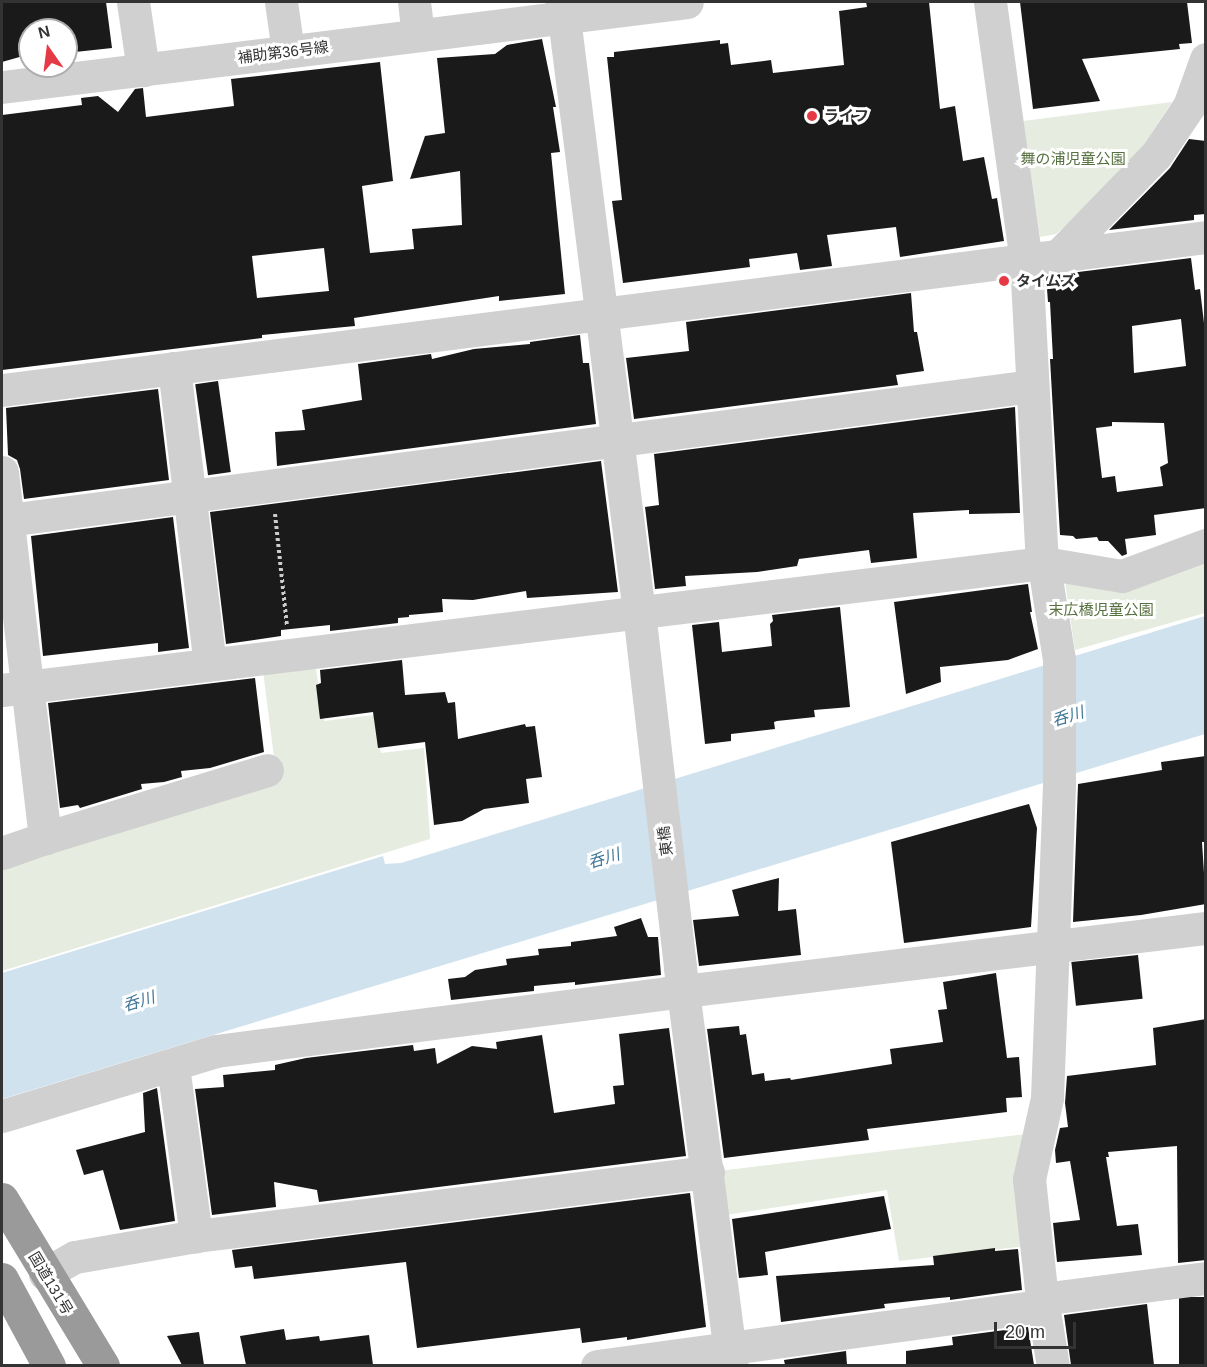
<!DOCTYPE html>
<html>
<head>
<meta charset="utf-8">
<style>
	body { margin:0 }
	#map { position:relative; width:1207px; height:1367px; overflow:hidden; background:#fff; font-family:Helvetica,"Noto Sans JP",sans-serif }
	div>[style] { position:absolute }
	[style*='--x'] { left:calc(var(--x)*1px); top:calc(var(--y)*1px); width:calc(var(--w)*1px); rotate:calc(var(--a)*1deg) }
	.green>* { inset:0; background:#e6ecdf }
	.water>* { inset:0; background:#cfe2ee }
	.building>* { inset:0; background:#1a1a1a; transform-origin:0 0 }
	.path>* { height:4px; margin-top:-2px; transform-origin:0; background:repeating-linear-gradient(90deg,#cdcdcd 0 3px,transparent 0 6px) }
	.minor>* { height:33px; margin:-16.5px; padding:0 16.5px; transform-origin:16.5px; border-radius:16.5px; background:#d0d0d0 }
	.highway>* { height:33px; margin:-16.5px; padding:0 16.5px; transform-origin:16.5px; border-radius:16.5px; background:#9a9a9a }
	.dots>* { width:16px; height:16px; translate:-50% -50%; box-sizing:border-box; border:3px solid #fff; border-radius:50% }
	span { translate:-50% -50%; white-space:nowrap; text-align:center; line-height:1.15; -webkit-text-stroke:6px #fff; paint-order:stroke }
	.street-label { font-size:15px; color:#333 }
	.poi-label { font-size:15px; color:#333; font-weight:700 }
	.left { translate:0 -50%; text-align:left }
	.park-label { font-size:15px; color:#56703f }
	.water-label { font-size:16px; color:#3f7597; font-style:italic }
	.frame { position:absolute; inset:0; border:3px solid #333; pointer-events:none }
	.north { position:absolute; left:18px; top:18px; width:60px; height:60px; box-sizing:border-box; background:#fff; border:2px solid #adadad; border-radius:50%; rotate:346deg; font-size:16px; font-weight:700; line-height:24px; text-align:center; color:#333 }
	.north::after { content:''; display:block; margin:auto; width:21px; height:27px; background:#e63946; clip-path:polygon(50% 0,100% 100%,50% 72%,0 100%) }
	.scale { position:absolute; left:994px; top:1322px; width:82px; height:27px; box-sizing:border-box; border:3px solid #333; border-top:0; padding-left:8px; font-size:18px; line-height:21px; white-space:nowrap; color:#333; -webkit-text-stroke:4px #fff; paint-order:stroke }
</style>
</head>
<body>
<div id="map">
	<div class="green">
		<div style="clip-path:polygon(1172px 102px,1140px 151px,1071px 221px,1056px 234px,1040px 237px,1023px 121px)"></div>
		<div style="clip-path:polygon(1205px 557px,1205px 613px,1075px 650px,1064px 575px)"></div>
		<div style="clip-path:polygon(315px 663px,324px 721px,374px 715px,381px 753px,424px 748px,430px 839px,2px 971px,2px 865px,274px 757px,263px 671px)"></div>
		<div style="clip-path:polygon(1026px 1134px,1027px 1246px,899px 1261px,887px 1190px,726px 1215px,719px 1171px)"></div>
	</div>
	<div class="water">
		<div style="clip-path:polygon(1205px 616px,1205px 734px,2px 1099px,2px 973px,383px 856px,385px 864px,401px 863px)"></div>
	</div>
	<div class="building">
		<div style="clip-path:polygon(2px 2px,106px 2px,112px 48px,66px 53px,66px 30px,30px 30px,30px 54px,2px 62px)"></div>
		<div style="clip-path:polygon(866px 2px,929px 2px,940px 109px,955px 106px,963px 161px,984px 157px,992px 199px,997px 198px,1004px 241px,900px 257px,896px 227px,827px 235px,832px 266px,800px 270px,797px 253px,749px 259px,750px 267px,623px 283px,612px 201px,622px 200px,607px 57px,614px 57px,614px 52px,720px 40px,720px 44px,728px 43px,731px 65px,771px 60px,773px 73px,844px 65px,839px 11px,867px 7px)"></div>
		<div style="clip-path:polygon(1020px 2px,1187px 2px,1192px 43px,1179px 44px,1180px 49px,1082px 59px,1100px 101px,1033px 109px)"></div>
		<div style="clip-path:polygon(evenodd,542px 39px,556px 107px,553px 107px,560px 152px,551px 153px,565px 294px,499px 301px,499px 296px,354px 318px,355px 326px,262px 335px,262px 338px,2px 370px,2px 115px,82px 105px,81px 98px,98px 96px,118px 112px,135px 89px,143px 88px,146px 117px,234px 106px,231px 79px,380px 62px,393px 181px,362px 186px,370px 253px,414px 249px,412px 229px,462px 225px,460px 171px,410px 179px,425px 136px,445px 133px,437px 58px,495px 54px,507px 45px,542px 39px,324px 248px,329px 291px,257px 298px,252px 256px,324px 248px)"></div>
		<div style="clip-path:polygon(1189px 139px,1206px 141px,1206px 214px,1194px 215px,1194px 220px,1109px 230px,1170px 168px)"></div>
		<div style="clip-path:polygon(evenodd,1191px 258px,1195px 290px,1200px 289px,1206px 340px,1206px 508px,1154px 515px,1156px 535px,1125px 539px,1127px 554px,1122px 556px,1108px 541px,1099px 541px,1097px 537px,1076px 539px,1073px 536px,1060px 535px,1050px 359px,1053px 359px,1050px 302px,1048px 302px,1046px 276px,1191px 258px,1181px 319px,1186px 366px,1134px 373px,1132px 326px,1181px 319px,1191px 258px,1112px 422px,1164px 423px,1168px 463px,1160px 467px,1163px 486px,1117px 492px,1115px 476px,1102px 478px,1096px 428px,1112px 426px,1112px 422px)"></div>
		<div style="clip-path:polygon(911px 293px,914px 332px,917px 332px,924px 371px,896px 375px,898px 385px,634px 419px,626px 358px,689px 351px,686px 322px)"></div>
		<div style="clip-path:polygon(580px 335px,583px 363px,589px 363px,596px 424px,277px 466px,275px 432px,305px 430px,302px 410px,362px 400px,358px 364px,431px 354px,432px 359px,474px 349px,530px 344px,530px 342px)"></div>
		<div style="left:218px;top:381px;width:92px;height:23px;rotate:82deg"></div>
		<div style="clip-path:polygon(158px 389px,169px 480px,24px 499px,20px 469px,17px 460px,8px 455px,6px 408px)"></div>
		<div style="clip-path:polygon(1015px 407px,1020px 513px,969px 514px,969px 510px,913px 513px,917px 558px,871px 563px,869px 550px,799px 559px,797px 566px,757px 572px,685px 576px,686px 586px,655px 589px,645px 507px,659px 505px,654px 454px)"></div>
		<div style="clip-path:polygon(601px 461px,618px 592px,527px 598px,526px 591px,473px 600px,442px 599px,443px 612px,409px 615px,409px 617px,398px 618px,398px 623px,330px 631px,330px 625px,281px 630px,281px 636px,226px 644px,210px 512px)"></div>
		<div style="clip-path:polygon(173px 517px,189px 648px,158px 652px,158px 643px,43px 656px,31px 536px)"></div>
		<div style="clip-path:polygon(1028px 584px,1032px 612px,1030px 612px,1038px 649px,1008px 660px,940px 667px,941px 682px,906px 694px,894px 602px)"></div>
		<div style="clip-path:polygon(840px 607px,850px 707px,814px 710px,815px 717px,777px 721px,774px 722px,775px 729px,731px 734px,731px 741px,705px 744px,692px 625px,719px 622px,722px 652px,772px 646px,770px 624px,773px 621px,772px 615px)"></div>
		<div style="clip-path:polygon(402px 660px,405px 695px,445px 692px,448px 703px,455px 702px,458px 739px,525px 724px,526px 727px,535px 726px,542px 777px,526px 779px,529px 803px,484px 809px,462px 821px,434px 825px,425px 742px,378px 748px,373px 712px,320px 719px,316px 685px,321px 683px,320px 670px)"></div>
		<div style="clip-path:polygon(255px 678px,264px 752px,210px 768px,181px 771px,182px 777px,164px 782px,141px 784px,142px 789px,80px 808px,78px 805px,60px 808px,48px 703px)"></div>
		<div style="clip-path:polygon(1206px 756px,1206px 842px,1202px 842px,1206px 904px,1141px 915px,1073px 922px,1078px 784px,1162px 770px,1161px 762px)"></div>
		<div style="clip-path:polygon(1029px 804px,1037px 828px,1031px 927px,904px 943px,891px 842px)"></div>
		<div style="clip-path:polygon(779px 878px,778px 911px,796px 909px,801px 955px,699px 966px,693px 920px,739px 916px,732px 890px)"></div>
		<div style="clip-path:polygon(641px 918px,648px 937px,658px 937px,661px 975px,575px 985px,575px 982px,534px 986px,534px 991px,451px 1000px,448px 979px,465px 977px,475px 970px,507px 965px,506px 959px,539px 955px,538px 949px,571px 946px,571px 942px,617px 936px,614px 927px)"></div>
		<div style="left:1138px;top:955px;width:44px;height:67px;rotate:84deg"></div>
		<div style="clip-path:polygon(996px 973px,1007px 1058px,1019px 1057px,1022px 1097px,1006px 1098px,1007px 1112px,867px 1129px,869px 1140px,724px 1158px,707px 1029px,739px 1026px,740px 1035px,746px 1034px,752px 1075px,764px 1073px,765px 1081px,790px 1078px,791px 1080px,892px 1064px,890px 1049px,943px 1042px,938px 1010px,947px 1009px,943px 982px)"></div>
		<div style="clip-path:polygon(1206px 1019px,1206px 1260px,1178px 1263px,1177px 1146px,1108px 1152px,1109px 1157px,1106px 1157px,1117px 1226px,1138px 1224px,1142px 1255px,1057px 1262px,1053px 1223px,1080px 1220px,1070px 1161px,1056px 1163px,1055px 1150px,1060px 1128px,1068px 1127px,1065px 1103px,1067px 1076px,1156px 1065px,1153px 1028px)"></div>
		<div style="clip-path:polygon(669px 1028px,686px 1156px,319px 1202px,317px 1190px,274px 1182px,276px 1207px,212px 1215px,195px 1089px,224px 1087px,223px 1075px,275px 1070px,275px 1065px,306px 1058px,413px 1045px,414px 1051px,435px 1048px,437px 1064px,472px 1046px,497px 1049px,496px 1042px,542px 1035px,554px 1113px,615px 1104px,613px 1086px,624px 1085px,619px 1034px)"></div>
		<div style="clip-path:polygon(157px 1088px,175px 1221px,120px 1230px,103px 1170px,84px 1175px,76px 1150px,145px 1132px,143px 1093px)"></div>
		<div style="clip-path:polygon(690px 1193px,706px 1327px,627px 1340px,627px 1337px,582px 1343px,580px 1328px,417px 1348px,406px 1262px,254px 1279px,252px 1266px,235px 1268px,232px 1250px)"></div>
		<div style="clip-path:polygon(884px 1196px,891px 1229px,765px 1252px,768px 1275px,739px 1278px,732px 1219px)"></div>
		<div style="clip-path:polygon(995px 1248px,995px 1251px,1018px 1249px,1022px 1290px,950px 1300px,950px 1297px,939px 1298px,884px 1304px,885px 1308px,781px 1322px,776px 1276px,934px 1265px,933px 1256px)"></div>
		<div style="left:1206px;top:1297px;width:68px;height:27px;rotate:90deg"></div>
		<div style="clip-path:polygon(1147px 1304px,1154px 1365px,1071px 1365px,1064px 1315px)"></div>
		<div style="clip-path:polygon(1028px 1327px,1034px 1365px,906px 1365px,906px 1351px,953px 1345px,952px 1337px)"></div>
		<div style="clip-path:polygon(284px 1329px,286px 1340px,319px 1336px,320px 1341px,369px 1335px,373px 1365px,246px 1365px,240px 1336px)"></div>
		<div style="clip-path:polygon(199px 1332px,204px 1365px,182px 1365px,167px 1336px)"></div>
		<div style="clip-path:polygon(846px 1351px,847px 1365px,785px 1365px,784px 1360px)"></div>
	</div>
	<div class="path">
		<div style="--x:275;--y:514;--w:113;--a:83.9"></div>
	</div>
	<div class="minor">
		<div style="--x:133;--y:2;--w:69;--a:81.6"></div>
		<div style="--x:281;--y:2;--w:49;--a:81.9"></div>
		<div style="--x:414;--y:2;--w:32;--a:83"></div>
		<div style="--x:562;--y:2;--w:615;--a:82.81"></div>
		<div style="--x:639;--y:612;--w:358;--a:83.4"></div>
		<div style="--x:680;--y:968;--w:401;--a:82.6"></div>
		<div style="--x:990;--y:2;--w:260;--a:82.1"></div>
		<div style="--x:1026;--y:260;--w:287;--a:87"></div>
		<div style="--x:1041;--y:547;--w:113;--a:80.9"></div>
		<div style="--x:1059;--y:659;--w:126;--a:90"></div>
		<div style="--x:1059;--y:785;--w:313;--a:92.2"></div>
		<div style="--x:1047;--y:1098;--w:83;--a:102.5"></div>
		<div style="--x:1029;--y:1179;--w:121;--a:83.8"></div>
		<div style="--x:1042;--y:1299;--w:68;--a:80.7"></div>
		<div style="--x:2;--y:87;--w:690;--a:-7.07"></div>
		<div style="--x:1059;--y:255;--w:139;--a:-45.9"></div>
		<div style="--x:1156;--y:155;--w:59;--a:-56"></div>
		<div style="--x:1189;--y:106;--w:50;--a:-70.1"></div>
		<div style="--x:174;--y:368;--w:298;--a:83.1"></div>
		<div style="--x:2;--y:390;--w:1214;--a:-7.24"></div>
		<div style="--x:2;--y:472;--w:369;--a:83.3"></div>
		<div style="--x:45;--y:838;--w:46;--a:160.8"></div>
		<div style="--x:8;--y:520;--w:1033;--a:-7.46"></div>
		<div style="--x:2;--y:690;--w:1050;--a:-6.95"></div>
		<div style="--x:1044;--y:563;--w:79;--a:9.5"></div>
		<div style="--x:1122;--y:576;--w:90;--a:-20.3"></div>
		<div style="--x:45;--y:838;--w:232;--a:-17"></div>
		<div style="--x:173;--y:1066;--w:172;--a:82.3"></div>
		<div style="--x:2;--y:1116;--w:224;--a:-16.9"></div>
		<div style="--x:216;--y:1051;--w:455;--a:-7.3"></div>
		<div style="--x:667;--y:993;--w:543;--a:-6.88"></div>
		<div style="--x:45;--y:1274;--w:34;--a:-30"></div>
		<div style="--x:75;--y:1257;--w:123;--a:-9.8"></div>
		<div style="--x:196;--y:1236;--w:516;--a:-7.13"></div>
		<div style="--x:1042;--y:1299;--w:165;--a:-7.3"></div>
		<div style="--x:597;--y:1366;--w:450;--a:-7.7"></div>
	</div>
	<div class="highway">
		<div style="--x:2;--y:1199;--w:195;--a:58.8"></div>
		<div style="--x:2;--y:1279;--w:99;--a:61.6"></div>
	</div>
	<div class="dots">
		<div style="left:812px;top:116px;background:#e63946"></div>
		<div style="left:1004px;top:281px;background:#e63946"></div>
	</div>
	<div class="street-label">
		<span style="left:283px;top:52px;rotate:-7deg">補助第36号線</span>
		<span style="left:665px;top:841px;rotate:-97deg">東橋</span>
		<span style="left:51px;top:1283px;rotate:59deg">国道131号</span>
	</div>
	<div class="poi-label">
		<span class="left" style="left:824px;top:116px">ライフ</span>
		<span class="left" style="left:1016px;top:281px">タイムズ</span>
	</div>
	<div class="park-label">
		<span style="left:1073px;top:159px">舞の浦児童公園</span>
		<span style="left:1101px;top:610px">末広橋児童公園</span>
	</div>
	<div class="water-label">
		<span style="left:1068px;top:717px;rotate:-17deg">呑川</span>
		<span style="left:604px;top:859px;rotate:-17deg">呑川</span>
		<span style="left:139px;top:1002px;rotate:-17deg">呑川</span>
	</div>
	<div class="frame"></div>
	<div class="north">N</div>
	<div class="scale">20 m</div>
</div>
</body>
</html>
